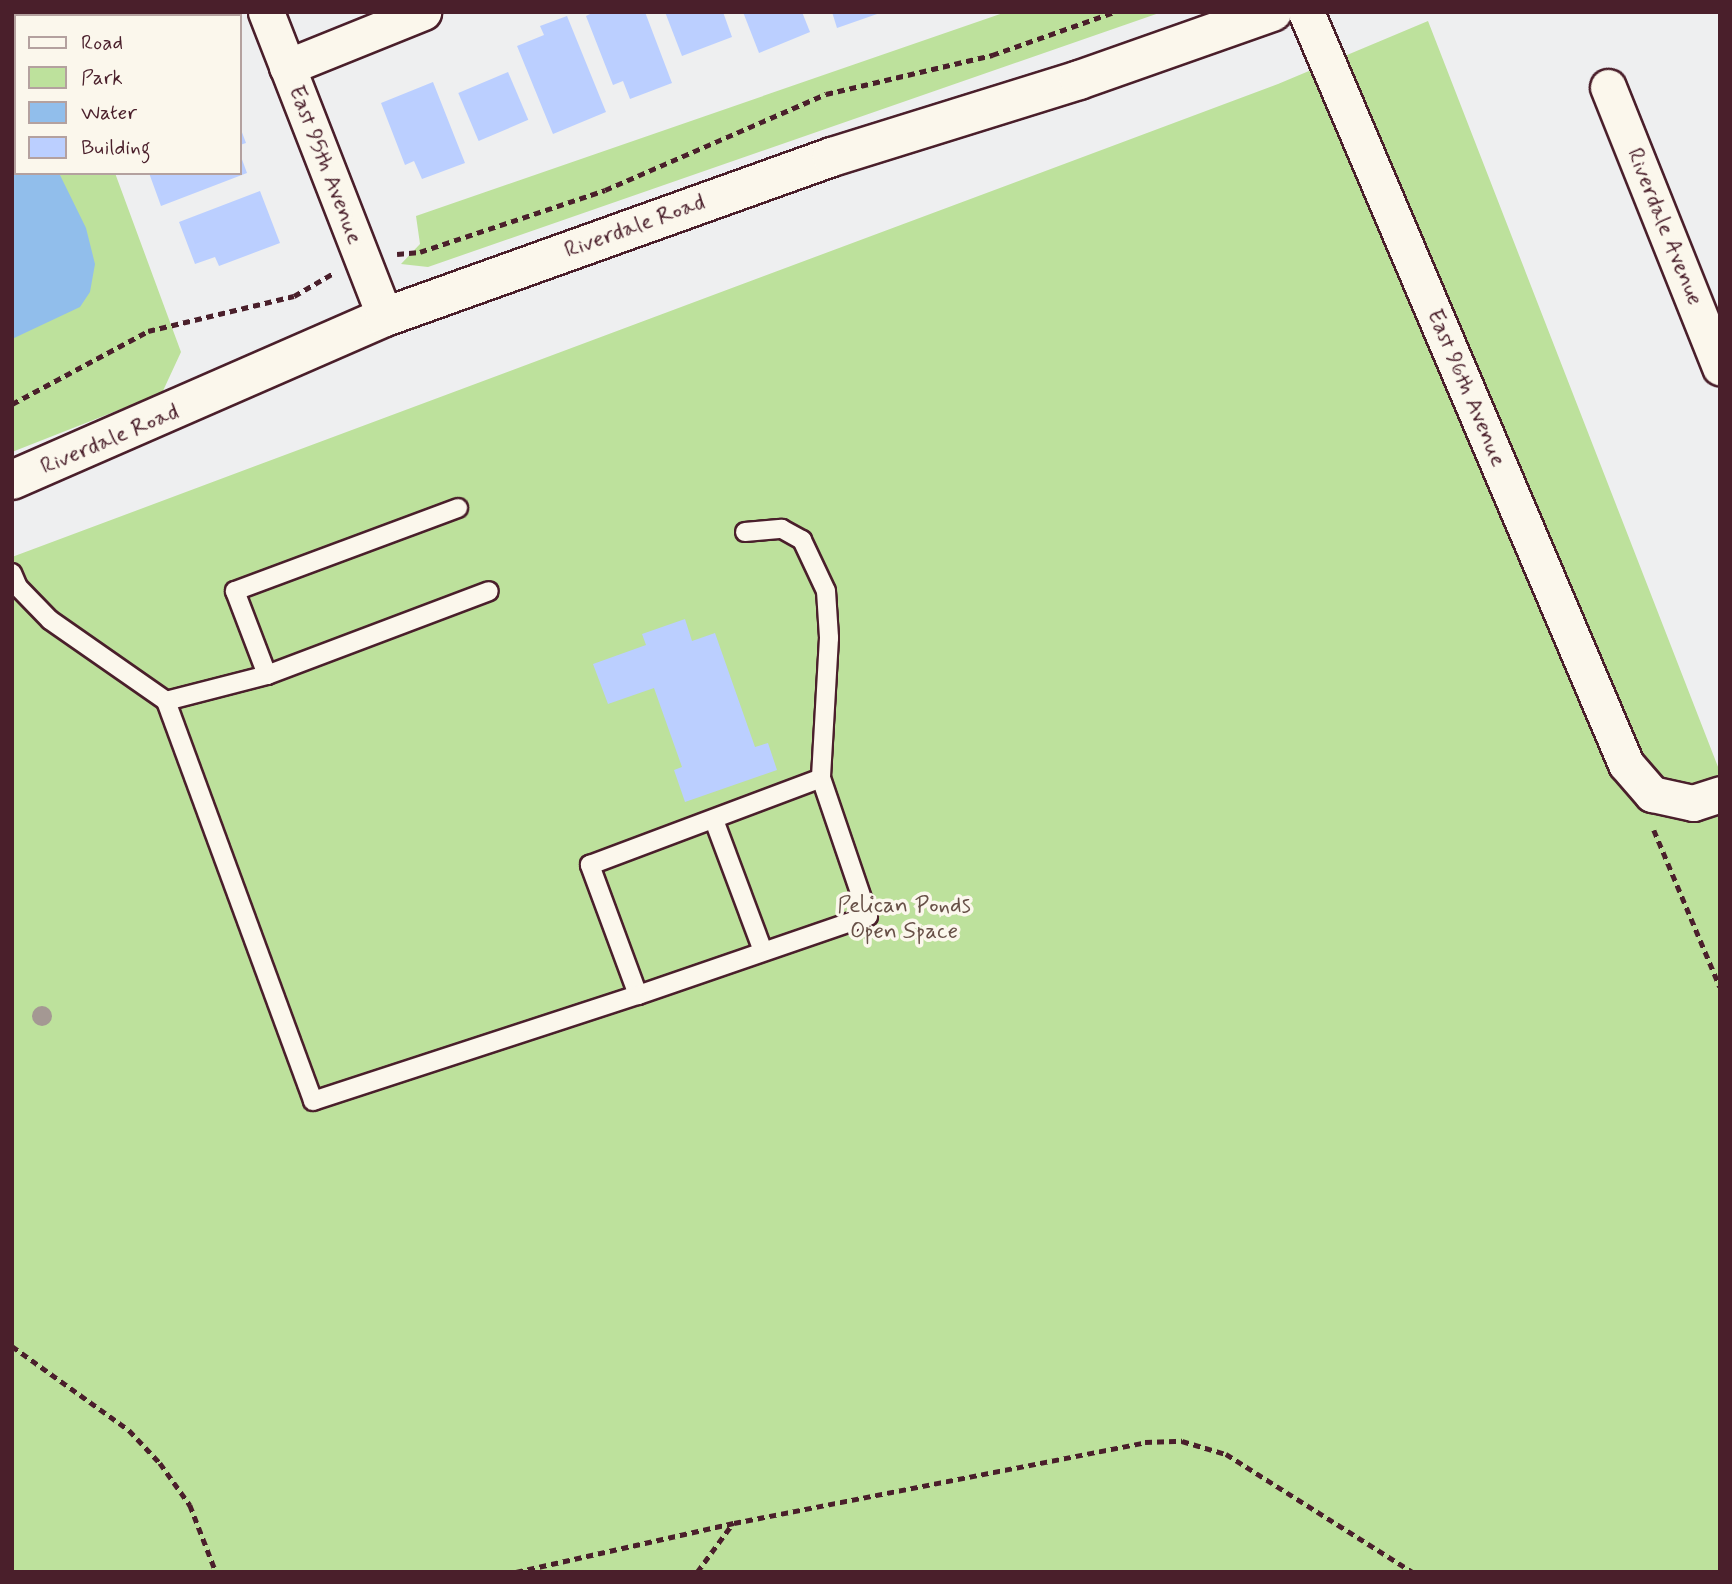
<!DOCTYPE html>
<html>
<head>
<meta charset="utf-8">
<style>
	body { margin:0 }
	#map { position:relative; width:1732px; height:1584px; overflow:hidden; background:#eeeff0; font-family:Mynerve,sans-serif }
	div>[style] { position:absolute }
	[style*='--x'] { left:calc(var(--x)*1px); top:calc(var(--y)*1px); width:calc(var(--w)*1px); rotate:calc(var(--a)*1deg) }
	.green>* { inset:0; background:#bde19c }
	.water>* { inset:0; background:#91beeb }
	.building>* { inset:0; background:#bbcfff; transform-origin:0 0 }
	.path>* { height:4.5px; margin-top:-2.25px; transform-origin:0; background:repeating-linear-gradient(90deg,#4a1f2b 0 7px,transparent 0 12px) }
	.roads { filter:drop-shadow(2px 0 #4a1f2b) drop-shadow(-2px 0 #4a1f2b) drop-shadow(0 2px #4a1f2b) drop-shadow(0 -2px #4a1f2b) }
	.lane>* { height:18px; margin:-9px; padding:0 9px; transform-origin:9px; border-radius:9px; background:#fbf7ec }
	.street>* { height:35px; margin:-17.5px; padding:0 17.5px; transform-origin:17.5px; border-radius:17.5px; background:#fbf7ec }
	.secondary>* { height:38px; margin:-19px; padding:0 19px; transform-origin:19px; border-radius:19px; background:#fbf7ec }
	.trees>* { width:20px; height:20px; margin:-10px; border-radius:50%; background:#a49893 }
	span { translate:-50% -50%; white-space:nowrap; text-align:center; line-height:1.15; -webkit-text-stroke:7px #fbf7ec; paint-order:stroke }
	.street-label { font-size:23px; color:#4a1f2b }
	.park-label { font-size:23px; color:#675047 }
	.frame { position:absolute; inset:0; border:14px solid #4a1f2b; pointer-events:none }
	.legend { position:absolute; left:14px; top:14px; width:228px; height:161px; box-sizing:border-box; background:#fbf7ec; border:2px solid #b4a19f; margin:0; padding:9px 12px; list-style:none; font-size:21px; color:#4a1f2b }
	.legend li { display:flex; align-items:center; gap:14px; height:35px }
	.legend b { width:35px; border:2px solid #b4a19f }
</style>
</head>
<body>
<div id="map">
	<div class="green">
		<div style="clip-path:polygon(12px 12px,53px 16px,16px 16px,16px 173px,115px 173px,181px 352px,162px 393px,12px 452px)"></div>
		<div style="clip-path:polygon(1006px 12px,1162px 12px,428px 267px,401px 264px,420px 244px,416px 216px)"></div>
		<div style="clip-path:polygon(1428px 21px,1720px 772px,1720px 1572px,12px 1572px,12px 557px,1278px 84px)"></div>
	</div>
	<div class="water">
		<div style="clip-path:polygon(12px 79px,16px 173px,59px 173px,86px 228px,95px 264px,90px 292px,80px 307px,12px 339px)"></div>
	</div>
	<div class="building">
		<div style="left:102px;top:12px;width:78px;height:10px"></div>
		<div style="clip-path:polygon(594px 12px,645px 12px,672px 83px,630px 99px,623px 81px,613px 85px,586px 16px)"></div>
		<div style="clip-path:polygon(665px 12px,723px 12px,732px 37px,682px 56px)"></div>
		<div style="clip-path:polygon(743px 12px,802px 12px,810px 32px,759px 53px)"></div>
		<div style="clip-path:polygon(832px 12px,879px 12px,880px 13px,837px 28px)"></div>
		<div style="clip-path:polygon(567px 16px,606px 112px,553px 134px,517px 46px,544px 35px,540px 26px)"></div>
		<div style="left:508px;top:72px;width:52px;height:54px;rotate:67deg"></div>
		<div style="clip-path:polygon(433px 82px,465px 163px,422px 179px,414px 161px,405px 165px,381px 103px)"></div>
		<div style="clip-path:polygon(240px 127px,246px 143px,240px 145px)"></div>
		<div style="clip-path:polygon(240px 154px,247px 173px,161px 206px,149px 173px,240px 173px)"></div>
		<div style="clip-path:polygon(260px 191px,280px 243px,219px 266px,215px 257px,195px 264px,179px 222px)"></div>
		<div style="clip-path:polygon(685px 619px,692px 641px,715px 633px,755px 747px,768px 743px,777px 770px,685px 802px,674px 770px,682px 767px,654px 688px,608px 704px,593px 664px,646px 645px,642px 634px)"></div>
	</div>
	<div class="path">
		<div style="--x:397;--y:254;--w:23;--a:-5"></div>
		<div style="--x:420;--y:252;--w:195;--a:-18.5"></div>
		<div style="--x:605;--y:190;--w:241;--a:-23.5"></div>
		<div style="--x:826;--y:94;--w:171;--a:-13.2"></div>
		<div style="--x:992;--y:55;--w:129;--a:-19.4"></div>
		<div style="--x:12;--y:404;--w:154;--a:-28.2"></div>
		<div style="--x:148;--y:331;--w:150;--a:-13.5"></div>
		<div style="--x:294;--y:296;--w:44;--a:-30.1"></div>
		<div style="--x:1654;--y:830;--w:170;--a:67.2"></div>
		<div style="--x:12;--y:1346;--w:144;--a:35.7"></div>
		<div style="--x:129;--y:1430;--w:45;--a:46.8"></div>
		<div style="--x:160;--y:1463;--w:52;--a:54.5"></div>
		<div style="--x:190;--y:1505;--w:72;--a:68.8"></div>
		<div style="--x:516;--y:1572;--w:223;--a:-12.7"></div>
		<div style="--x:734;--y:1523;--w:419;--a:-11.1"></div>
		<div style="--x:1145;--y:1442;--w:37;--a:-2"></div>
		<div style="--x:1182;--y:1441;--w:46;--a:16.5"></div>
		<div style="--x:1226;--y:1454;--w:221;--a:32.3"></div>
		<div style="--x:697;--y:1572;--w:61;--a:-53.7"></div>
	</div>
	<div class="roads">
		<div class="lane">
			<div style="--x:458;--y:508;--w:238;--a:159.6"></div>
			<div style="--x:235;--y:591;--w:90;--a:69.1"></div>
			<div style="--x:267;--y:675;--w:237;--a:-20.7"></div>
			<div style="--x:745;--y:532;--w:37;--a:-5"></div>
			<div style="--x:782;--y:529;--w:23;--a:29"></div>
			<div style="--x:802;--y:540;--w:56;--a:64.8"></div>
			<div style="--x:826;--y:591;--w:47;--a:86.3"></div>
			<div style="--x:829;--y:638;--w:140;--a:93.3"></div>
			<div style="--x:821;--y:778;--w:146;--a:71.2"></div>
			<div style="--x:868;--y:916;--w:243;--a:161"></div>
			<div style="--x:638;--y:995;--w:139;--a:-110.3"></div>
			<div style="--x:590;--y:865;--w:247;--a:-20.6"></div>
			<div style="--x:12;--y:573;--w:15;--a:67"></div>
			<div style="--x:18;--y:587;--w:46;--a:45.9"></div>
			<div style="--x:50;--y:620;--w:141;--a:34.9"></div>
			<div style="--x:166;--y:701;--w:104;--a:-14.4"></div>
			<div style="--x:166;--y:701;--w:426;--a:69.8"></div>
			<div style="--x:313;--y:1101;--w:342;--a:-18.1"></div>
			<div style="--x:714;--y:820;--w:140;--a:69.5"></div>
		</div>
		<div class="street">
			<div style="--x:266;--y:12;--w:327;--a:68.7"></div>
			<div style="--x:1306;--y:12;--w:817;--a:66.95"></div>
			<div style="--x:1626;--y:764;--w:40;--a:49"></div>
			<div style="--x:1652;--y:794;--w:42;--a:12.4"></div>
			<div style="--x:1693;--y:803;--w:28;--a:-18"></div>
			<div style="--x:287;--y:67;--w:147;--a:-22"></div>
			<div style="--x:1608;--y:87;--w:302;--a:68.2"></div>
		</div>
		<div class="secondary">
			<div style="--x:12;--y:480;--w:407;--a:-23.6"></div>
			<div style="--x:385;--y:317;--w:475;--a:-19.7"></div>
			<div style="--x:832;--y:157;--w:259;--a:-17.3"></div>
			<div style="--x:1079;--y:80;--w:205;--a:-19.4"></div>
		</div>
	</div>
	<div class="trees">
		<div style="left:42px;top:1016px"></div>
	</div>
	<div class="street-label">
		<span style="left:325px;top:165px;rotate:69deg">East 95th Avenue</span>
		<span style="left:635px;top:227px;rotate:-20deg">Riverdale Road</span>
		<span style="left:1664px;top:227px;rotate:68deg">Riverdale Avenue</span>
		<span style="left:1466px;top:388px;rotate:67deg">East 96th Avenue</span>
		<span style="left:110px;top:440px;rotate:-23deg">Riverdale Road</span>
	</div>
	<div class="park-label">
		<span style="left:904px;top:919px">Pelican Ponds<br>Open Space</span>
	</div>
	<div class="frame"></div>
	<ul class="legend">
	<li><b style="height:9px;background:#fbf7ec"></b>Road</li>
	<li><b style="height:19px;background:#bde19c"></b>Park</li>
	<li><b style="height:19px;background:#91beeb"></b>Water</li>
	<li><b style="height:19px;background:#bbcfff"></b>Building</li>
	</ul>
</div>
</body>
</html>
